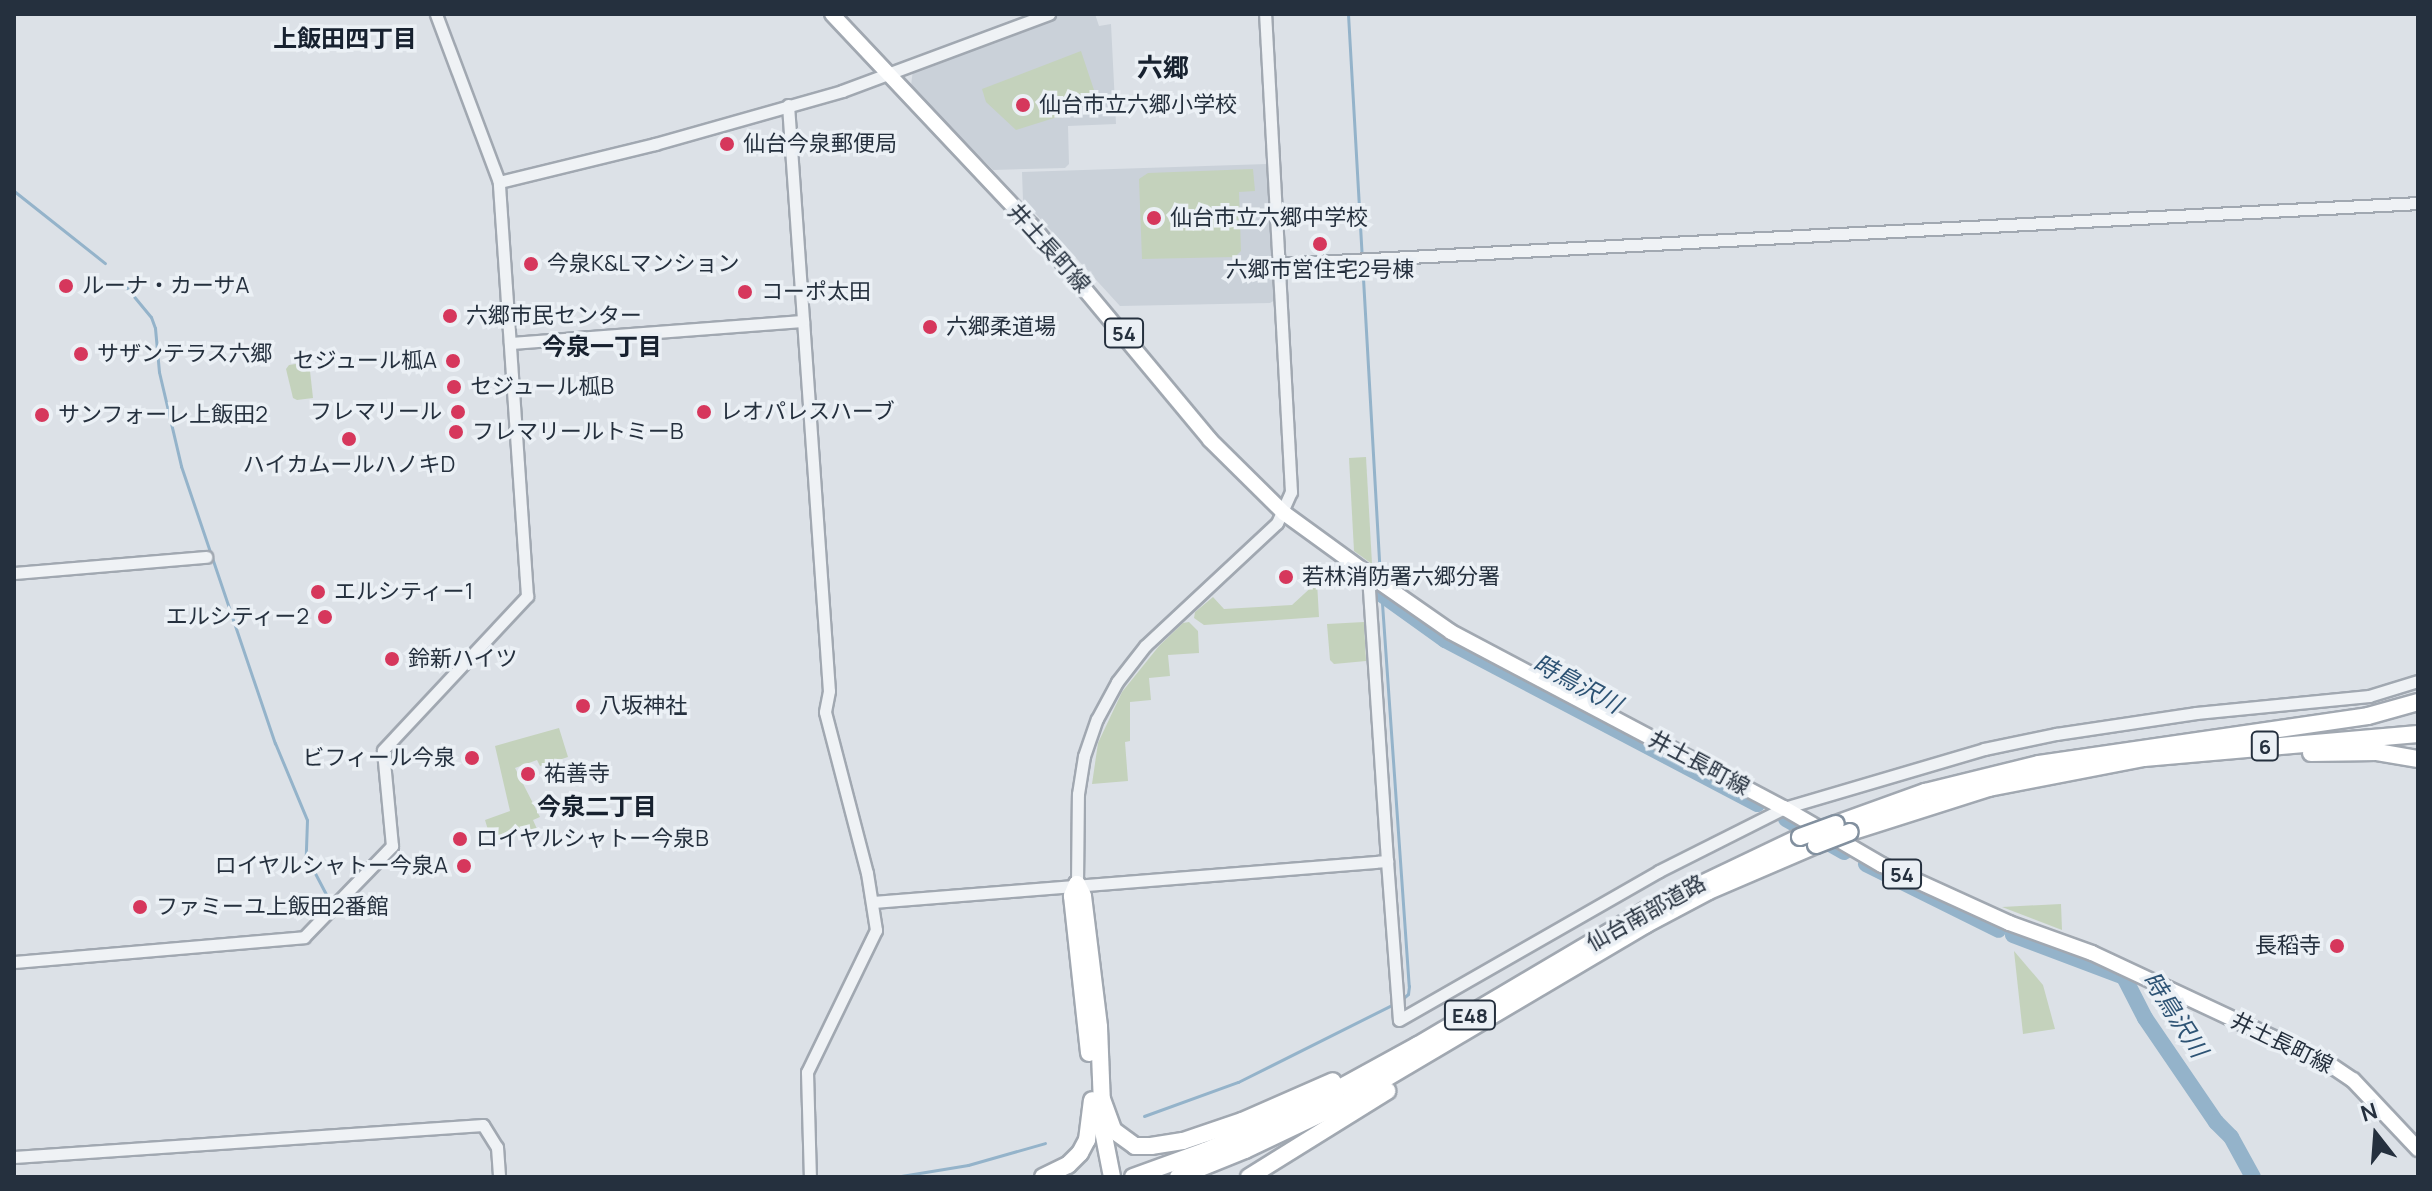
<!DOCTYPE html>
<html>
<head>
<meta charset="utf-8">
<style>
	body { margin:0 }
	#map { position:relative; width:2432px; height:1191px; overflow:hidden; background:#dce1e7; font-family:Manrope,"Noto Sans JP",sans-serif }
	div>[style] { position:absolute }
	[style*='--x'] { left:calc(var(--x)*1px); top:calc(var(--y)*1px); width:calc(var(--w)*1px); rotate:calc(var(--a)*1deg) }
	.built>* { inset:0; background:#cad1d9 }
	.green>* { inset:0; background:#c4d2bc }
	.stream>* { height:3px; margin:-1.5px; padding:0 1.5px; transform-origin:1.5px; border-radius:1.5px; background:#94b3ca }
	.river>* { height:16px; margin:-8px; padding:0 8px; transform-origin:8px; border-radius:8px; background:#94b3ca }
	.roads { filter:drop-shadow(2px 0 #a1a8b1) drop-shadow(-2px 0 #a1a8b1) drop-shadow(0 2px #a1a8b1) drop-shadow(0 -2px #a1a8b1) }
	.tertiary>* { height:11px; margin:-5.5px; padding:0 5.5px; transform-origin:5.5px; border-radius:5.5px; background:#eff2f5 }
	.primary>* { height:14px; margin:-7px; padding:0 7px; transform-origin:7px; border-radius:7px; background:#fff }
	.motorway>* { height:16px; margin:-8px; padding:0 8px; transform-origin:8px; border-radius:8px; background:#fff }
	.bridges { filter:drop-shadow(2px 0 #82909f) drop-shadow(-2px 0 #82909f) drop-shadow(0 2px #82909f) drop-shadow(0 -2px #82909f) }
	.motorway-bridge>* { height:16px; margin:-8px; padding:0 8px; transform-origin:8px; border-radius:8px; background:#fff }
	.dots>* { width:22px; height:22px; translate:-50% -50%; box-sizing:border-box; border:4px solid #ebf0f5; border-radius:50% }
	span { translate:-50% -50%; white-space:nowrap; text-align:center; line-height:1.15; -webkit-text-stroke:7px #ebf0f5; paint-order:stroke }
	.shield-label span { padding:2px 6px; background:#ebf0f5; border:2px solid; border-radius:6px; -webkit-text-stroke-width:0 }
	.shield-label { font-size:20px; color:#25303e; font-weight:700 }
	.poi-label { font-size:22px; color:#25303e }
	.left { translate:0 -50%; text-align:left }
	.right { translate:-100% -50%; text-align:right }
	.street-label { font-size:22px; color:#25303e }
	.neighbourhood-label { font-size:24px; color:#17212f; font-weight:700 }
	.water-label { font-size:24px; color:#2d5374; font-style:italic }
	.quarter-label { font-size:26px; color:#17212f; font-weight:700 }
	.frame { position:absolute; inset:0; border:16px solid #25303e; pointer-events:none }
	.north { position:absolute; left:2336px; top:1095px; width:80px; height:80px; -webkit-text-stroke:6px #ebf0f5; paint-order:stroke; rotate:343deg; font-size:22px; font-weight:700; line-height:32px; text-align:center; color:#25303e }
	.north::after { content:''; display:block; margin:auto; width:28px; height:36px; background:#25303e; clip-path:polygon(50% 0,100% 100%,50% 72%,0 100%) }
</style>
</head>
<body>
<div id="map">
	<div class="built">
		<div style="clip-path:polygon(1063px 14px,1095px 14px,1099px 26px,1111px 24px,1116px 124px,1068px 126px,1069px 164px,1065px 168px,993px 170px,911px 86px,913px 69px)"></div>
		<div style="clip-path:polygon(1267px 164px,1275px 300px,1270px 303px,1120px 306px,1023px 200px,1022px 172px)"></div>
	</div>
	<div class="green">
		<div style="clip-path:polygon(1081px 51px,1095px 93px,1070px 113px,1016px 130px,986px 102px,982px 89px)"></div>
		<div style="clip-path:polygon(1253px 169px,1255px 191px,1239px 192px,1241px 251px,1235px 257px,1142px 259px,1139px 179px,1148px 173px)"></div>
		<div style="clip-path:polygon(309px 362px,313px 398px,297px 400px,293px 398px,286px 369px,289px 365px)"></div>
		<div style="clip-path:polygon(1366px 457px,1372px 564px,1354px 551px,1349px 458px)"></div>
		<div style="clip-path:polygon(1317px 582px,1319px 617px,1204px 625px,1194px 618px,1195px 612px,1213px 597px,1224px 609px,1292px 605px)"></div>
		<div style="clip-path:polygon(1189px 622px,1198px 631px,1199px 653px,1168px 655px,1170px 676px,1149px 678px,1151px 700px,1130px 702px,1130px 741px,1125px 742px,1128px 781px,1092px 784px,1098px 743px,1122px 692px,1159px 646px,1183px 623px)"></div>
		<div style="clip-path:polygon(1364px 622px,1366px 661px,1334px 664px,1330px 660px,1327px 624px)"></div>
		<div style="clip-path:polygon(559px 728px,568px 757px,540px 766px,537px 760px,515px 768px,540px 817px,533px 820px,537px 829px,492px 843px,485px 820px,510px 811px,495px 746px)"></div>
		<div style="clip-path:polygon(2061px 904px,2062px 930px,2002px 907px)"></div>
		<div style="clip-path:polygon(2014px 951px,2043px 985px,2055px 1029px,2023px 1034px)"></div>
	</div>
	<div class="stream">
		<div style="--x:1348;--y:14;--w:564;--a:86.75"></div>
		<div style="--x:14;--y:191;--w:116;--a:38.4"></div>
		<div style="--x:122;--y:282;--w:45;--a:50.4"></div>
		<div style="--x:151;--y:317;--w:12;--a:70"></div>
		<div style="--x:155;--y:328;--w:44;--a:84.8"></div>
		<div style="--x:159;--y:372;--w:97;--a:76.8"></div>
		<div style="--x:181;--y:466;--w:293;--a:71.3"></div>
		<div style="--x:275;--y:743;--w:83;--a:67.4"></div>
		<div style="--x:307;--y:820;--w:36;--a:92"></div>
		<div style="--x:306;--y:856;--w:50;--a:62.4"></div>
		<div style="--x:1381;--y:589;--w:398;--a:86"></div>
		<div style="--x:1409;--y:986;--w:8;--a:97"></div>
		<div style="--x:1408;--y:994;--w:9;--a:139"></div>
		<div style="--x:1144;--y:1116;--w:100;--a:-19.9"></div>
		<div style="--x:1238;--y:1082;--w:174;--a:-26.6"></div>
		<div style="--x:895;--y:1177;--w:74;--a:-9.3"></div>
		<div style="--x:968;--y:1165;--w:80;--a:-15.9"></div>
	</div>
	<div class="river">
		<div style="--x:1381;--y:594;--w:79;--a:35.7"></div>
		<div style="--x:1445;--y:640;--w:353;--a:27.7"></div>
		<div style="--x:1786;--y:819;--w:67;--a:29.6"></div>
		<div style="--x:1866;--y:864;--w:148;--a:26.4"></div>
		<div style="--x:2013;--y:935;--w:119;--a:20.7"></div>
		<div style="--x:2124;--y:977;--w:46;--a:62.9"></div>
		<div style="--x:2145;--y:1018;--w:126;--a:55.7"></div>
		<div style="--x:2216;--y:1122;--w:21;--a:45"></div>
		<div style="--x:2231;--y:1137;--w:46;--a:61.2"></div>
	</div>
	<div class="roads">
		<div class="tertiary">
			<div style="--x:788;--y:105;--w:587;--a:86"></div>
			<div style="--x:829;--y:691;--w:21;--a:101"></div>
			<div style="--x:825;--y:712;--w:166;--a:75.4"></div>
			<div style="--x:867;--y:873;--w:58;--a:81"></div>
			<div style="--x:876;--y:930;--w:158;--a:115.9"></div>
			<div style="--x:807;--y:1072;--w:105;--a:88.4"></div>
			<div style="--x:499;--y:182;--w:161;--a:-13.7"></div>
			<div style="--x:655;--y:144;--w:194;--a:-15.8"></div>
			<div style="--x:842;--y:91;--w:221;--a:-20.4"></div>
			<div style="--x:1278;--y:264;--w:1142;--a:-3.06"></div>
			<div style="--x:510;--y:343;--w:294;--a:-4.3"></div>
			<div style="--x:14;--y:573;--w:193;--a:-4.8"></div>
			<div style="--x:1387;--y:861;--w:159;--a:85.7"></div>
			<div style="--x:1399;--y:1020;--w:300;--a:-29.8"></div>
			<div style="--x:1659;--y:871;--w:140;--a:-26.7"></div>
			<div style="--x:1784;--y:808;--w:209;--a:-16.4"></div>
			<div style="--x:1984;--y:749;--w:74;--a:-11.8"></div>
			<div style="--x:2056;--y:734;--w:142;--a:-8.5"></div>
			<div style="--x:2196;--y:713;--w:174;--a:-5.6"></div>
			<div style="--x:2369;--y:696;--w:51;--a:-17"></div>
			<div style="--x:1077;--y:884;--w:90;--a:-89.4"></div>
			<div style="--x:1078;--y:794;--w:38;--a:-81"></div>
			<div style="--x:1084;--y:756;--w:39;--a:-71"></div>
			<div style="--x:1097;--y:719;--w:42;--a:-61.6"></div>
			<div style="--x:1117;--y:682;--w:46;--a:-52.1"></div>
			<div style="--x:1145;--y:646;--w:180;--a:-43"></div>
			<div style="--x:1277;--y:523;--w:34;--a:-66"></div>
			<div style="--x:1291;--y:492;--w:479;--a:-93.1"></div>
			<div style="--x:873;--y:902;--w:516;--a:-4.56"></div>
			<div style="--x:1387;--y:861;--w:288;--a:-93.8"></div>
			<div style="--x:14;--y:962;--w:291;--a:-4.9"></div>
			<div style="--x:304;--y:937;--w:127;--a:-46"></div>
			<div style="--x:392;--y:846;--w:96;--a:-95.4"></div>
			<div style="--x:383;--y:750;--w:211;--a:-46.9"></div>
			<div style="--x:527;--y:596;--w:415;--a:-93.9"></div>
			<div style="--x:499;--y:182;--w:179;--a:-110.6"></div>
			<div style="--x:14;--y:1157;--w:470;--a:-3.9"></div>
			<div style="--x:483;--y:1125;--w:26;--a:58"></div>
			<div style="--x:497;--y:1147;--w:30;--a:86"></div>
		</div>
		<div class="primary">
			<div style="--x:832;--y:14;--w:291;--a:46.7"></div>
			<div style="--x:1032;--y:226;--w:278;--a:50.2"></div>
			<div style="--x:1210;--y:440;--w:104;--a:44.6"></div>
			<div style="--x:1284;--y:513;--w:104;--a:36"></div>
			<div style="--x:1368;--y:574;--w:101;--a:34.9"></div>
			<div style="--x:1451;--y:632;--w:377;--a:27.9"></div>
			<div style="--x:1784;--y:808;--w:113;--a:30.2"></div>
			<div style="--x:1882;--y:865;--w:140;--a:24.5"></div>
			<div style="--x:2009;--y:923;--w:88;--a:19.9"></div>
			<div style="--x:2092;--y:953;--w:262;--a:25.1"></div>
			<div style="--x:2329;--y:1064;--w:29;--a:34"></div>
			<div style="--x:2353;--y:1080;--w:95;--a:46.7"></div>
		</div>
		<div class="motorway">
			<div style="--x:2311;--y:753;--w:66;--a:-0.9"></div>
			<div style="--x:2377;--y:752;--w:42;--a:9.7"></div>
			<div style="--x:1836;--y:824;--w:95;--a:-19.8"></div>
			<div style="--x:1925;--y:792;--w:117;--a:-13.8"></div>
			<div style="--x:2039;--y:764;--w:332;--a:-8.3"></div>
			<div style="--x:2368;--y:716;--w:52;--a:-15.6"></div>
			<div style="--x:1850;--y:832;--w:146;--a:-17.6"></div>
			<div style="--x:1989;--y:788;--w:158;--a:-11"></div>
			<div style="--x:2144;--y:758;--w:275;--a:-5"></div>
			<div style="--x:1077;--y:884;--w:13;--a:63"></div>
			<div style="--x:1083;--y:896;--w:132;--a:83"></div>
			<div style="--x:1099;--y:1027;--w:104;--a:87.8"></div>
			<div style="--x:1103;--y:1131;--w:47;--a:78.9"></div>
			<div style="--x:1077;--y:884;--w:13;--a:113"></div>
			<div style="--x:1072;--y:896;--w:158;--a:83.8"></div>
			<div style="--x:1102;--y:1099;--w:33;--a:70"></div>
			<div style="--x:1113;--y:1130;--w:27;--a:36"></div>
			<div style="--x:1135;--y:1146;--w:16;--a:0"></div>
			<div style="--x:1151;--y:1146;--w:32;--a:-9"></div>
			<div style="--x:1183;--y:1141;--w:62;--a:-18.7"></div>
			<div style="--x:1242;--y:1121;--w:99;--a:-23.7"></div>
			<div style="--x:1043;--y:1177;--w:28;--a:-26"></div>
			<div style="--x:1068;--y:1165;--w:17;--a:-45"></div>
			<div style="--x:1080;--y:1153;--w:15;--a:-62"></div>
			<div style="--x:1087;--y:1140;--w:40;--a:-82.9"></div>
			<div style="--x:1133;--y:1177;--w:77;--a:-19.9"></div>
			<div style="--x:1205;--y:1151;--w:107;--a:-23.7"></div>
			<div style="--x:1303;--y:1108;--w:131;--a:-28.7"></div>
			<div style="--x:1418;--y:1045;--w:264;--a:-30.6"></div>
			<div style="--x:1645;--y:911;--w:172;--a:-25.5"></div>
			<div style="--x:1178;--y:1177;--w:72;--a:-21.9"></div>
			<div style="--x:1245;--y:1150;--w:110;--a:-25.4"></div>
			<div style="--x:1344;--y:1103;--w:350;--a:-30.6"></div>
			<div style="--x:1645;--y:925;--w:72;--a:-28"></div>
			<div style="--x:1709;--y:891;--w:116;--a:-23.3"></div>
			<div style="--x:1249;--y:1177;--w:163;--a:-31.9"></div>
		</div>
	</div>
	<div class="bridges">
		<div class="motorway-bridge">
			<div style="--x:1800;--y:837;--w:38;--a:-20"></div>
			<div style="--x:1816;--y:845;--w:36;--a:-21"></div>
		</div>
	</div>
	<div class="dots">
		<div style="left:1023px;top:105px;background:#d6375c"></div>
		<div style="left:727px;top:144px;background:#d6375c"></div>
		<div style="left:1154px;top:218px;background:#d6375c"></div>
		<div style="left:1320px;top:244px;background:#d6375c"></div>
		<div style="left:531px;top:264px;background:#d6375c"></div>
		<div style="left:66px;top:286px;background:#d6375c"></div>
		<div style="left:745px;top:292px;background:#d6375c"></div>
		<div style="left:450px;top:316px;background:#d6375c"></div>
		<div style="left:930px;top:327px;background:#d6375c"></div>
		<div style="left:81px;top:354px;background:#d6375c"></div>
		<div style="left:453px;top:361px;background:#d6375c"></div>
		<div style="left:454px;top:387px;background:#d6375c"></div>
		<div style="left:458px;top:412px;background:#d6375c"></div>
		<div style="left:704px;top:412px;background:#d6375c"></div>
		<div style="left:42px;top:415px;background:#d6375c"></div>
		<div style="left:456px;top:432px;background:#d6375c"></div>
		<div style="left:349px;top:439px;background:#d6375c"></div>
		<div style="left:1286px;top:577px;background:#d6375c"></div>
		<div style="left:318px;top:592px;background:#d6375c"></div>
		<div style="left:325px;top:617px;background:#d6375c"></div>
		<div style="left:392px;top:659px;background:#d6375c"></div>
		<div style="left:583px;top:706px;background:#d6375c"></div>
		<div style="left:472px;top:758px;background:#d6375c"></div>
		<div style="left:528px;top:774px;background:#d6375c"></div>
		<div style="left:460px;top:839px;background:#d6375c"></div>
		<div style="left:464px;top:866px;background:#d6375c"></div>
		<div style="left:140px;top:907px;background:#d6375c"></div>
		<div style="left:2337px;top:946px;background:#d6375c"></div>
	</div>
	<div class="shield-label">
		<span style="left:1124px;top:333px">54</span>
		<span style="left:2265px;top:746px">6</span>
		<span style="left:1902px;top:874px">54</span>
		<span style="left:1470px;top:1015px">E48</span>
	</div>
	<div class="poi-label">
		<span class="left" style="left:1039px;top:105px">仙台市立六郷小学校</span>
		<span class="left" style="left:743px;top:144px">仙台今泉郵便局</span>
		<span class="left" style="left:1170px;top:218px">仙台市立六郷中学校</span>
		<span class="left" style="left:547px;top:264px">今泉K&amp;Lマンション</span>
		<span style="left:1320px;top:270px">六郷市営住宅2号棟</span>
		<span class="left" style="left:82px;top:286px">ルーナ・カーサA</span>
		<span class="left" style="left:761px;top:292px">コーポ太田</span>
		<span class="left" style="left:466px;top:316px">六郷市民センター</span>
		<span class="left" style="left:946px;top:327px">六郷柔道場</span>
		<span class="left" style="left:97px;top:354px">サザンテラス六郷</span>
		<span class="right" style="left:437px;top:361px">セジュール柧A</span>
		<span class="left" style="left:470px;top:387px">セジュール柧B</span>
		<span class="right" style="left:442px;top:412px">フレマリール</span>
		<span class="left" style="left:720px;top:412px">レオパレスハーブ</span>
		<span class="left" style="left:58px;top:415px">サンフォーレ上飯田2</span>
		<span class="left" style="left:472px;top:432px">フレマリールトミーB</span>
		<span style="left:349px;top:465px">ハイカムールハノキD</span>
		<span class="left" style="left:1302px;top:577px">若林消防署六郷分署</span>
		<span class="left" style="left:334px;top:592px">エルシティー1</span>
		<span class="right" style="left:309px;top:617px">エルシティー2</span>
		<span class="left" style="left:408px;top:659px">鈴新ハイツ</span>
		<span class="left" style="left:599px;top:706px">八坂神社</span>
		<span class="right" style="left:456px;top:758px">ビフィール今泉</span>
		<span class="left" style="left:544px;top:774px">祐善寺</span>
		<span class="left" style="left:476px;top:839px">ロイヤルシャトー今泉B</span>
		<span class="right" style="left:448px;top:866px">ロイヤルシャトー今泉A</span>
		<span class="left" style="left:156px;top:907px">ファミーユ上飯田2番館</span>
		<span class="right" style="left:2321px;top:946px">長稻寺</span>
	</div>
	<div class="street-label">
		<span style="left:1049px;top:248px;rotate:48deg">井土長町線</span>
		<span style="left:1699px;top:763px;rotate:28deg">井土長町線</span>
		<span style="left:1646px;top:913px;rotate:-29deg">仙台南部道路</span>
		<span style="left:2282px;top:1043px;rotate:26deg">井土長町線</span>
	</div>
	<div class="neighbourhood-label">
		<span style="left:345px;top:38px">上飯田四丁目</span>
		<span style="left:602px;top:346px">今泉一丁目</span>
		<span style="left:597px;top:806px">今泉二丁目</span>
	</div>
	<div class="water-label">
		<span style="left:1578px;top:683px;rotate:28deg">時鳥沢川</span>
		<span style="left:2176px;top:1014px;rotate:57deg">時鳥沢川</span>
	</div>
	<div class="quarter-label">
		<span style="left:1163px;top:68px">六郷</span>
	</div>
	<div class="frame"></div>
	<div class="north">N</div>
</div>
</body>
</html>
